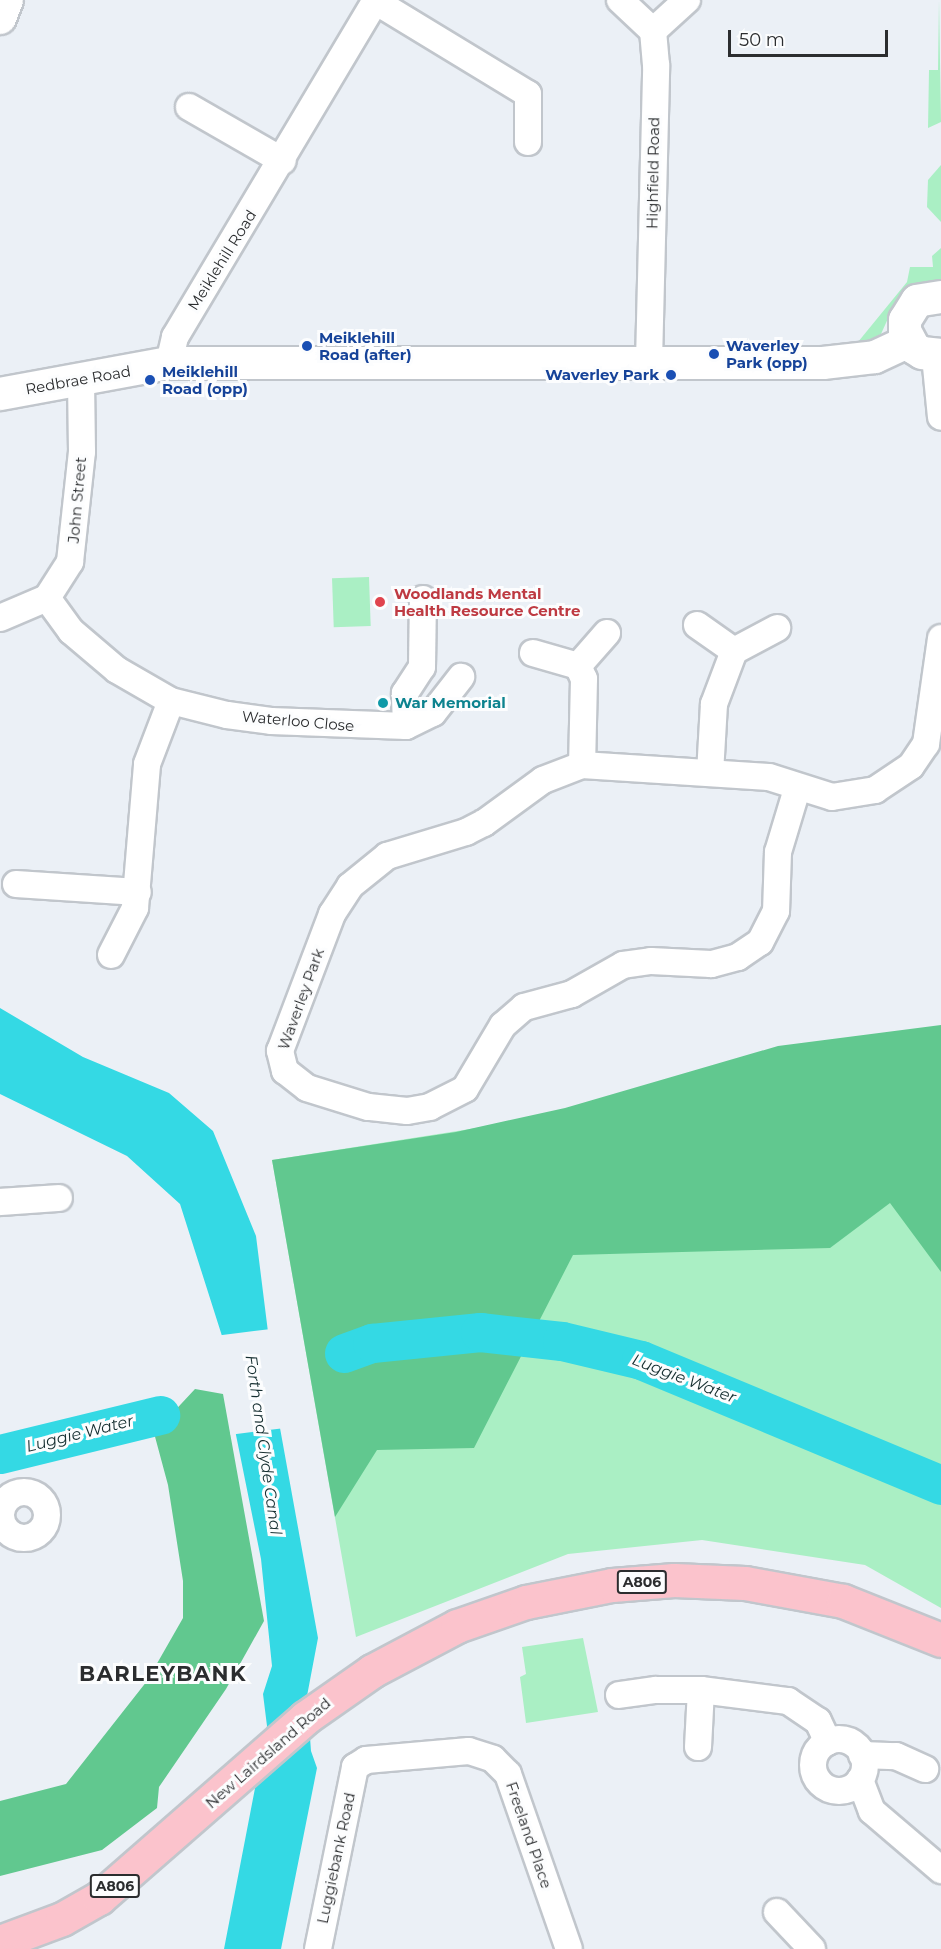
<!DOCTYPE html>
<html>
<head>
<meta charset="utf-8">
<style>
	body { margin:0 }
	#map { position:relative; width:941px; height:1949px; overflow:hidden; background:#ebf0f6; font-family:Montserrat,sans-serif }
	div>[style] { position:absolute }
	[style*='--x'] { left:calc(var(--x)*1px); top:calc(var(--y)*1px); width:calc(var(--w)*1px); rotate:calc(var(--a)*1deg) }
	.green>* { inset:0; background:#aaefc4; transform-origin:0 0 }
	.forest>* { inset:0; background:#61c88f }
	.water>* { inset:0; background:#34d9e4 }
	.pier>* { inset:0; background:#ebf0f6; transform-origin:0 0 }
	.river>* { height:39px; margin:-19.5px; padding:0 19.5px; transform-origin:19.5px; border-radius:19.5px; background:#34d9e4 }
	.roads { filter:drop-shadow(2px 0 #c1c6cc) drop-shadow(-2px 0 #c1c6cc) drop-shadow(0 2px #c1c6cc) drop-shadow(0 -2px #c1c6cc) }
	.minor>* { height:26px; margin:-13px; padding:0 13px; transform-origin:13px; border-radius:13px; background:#fff }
	.minor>.ring { margin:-13px; padding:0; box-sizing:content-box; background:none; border:26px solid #fff; border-radius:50% }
	.tertiary>* { height:32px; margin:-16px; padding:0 16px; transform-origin:16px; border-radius:16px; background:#fff }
	.primary>* { height:33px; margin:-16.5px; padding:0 16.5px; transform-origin:16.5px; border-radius:16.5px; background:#fbc3cc }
	.dots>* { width:16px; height:16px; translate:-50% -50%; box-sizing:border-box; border:3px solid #fcfdfe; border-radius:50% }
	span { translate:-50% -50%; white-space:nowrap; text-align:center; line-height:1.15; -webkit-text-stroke:6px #fcfdfe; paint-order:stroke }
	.shield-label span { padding:2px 4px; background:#fcfdfe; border:2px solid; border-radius:4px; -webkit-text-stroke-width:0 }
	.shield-label { font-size:14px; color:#2b2d2f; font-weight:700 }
	.street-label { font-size:15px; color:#2b2d2f }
	.transit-label { font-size:15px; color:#164399; font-weight:700 }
	.left { translate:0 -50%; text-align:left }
	.right { translate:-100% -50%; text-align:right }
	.health-label { font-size:15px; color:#be3a42; font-weight:700 }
	.culture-label { font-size:15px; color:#0d838f; font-weight:700 }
	.water-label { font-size:16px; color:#152e30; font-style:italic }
	.district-label { font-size:21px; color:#2b2d2f; font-weight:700; letter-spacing:1.5px }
	.scale { position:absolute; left:728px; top:30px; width:160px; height:27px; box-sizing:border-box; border:3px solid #2b2d2f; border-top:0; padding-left:8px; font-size:18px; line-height:21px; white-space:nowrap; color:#2b2d2f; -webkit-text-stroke:4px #fcfdfe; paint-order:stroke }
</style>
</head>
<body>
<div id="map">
	<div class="green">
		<div style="clip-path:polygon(939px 0,941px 122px,928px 128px,929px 70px,938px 70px)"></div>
		<div style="clip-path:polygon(941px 165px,941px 222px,927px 207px,928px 180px)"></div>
		<div style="clip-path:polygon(941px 248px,941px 282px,911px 288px,895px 303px,881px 334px,859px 346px,858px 342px,907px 282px,910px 267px,933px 267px,932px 256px)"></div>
		<div style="left:369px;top:577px;width:49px;height:37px;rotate:88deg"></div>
		<div style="clip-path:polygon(861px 1068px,941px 1091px,941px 1608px,865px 1565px,702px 1540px,568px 1554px,356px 1637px,272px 1160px)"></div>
		<div style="clip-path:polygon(583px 1638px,598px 1712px,526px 1723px,520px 1677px,526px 1674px,522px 1647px)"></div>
	</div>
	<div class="forest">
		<div style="clip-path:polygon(941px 1025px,941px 1272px,890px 1203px,830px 1248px,573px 1255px,474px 1448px,377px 1450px,335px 1517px,272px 1160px,456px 1132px,565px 1108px,778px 1046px)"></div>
		<div style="clip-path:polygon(195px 1389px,223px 1394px,264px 1621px,226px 1689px,159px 1787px,157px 1808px,102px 1850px,0 1876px,0 1801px,66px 1784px,147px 1681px,183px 1618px,183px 1581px,168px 1485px,154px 1433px)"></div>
	</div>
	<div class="water">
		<div style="clip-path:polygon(0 1008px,83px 1057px,169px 1093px,213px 1131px,256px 1236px,280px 1428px,318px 1638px,307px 1696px,311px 1751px,317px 1768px,281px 1949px,224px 1949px,267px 1726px,263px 1694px,272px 1666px,261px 1559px,236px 1435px,222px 1336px,180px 1204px,127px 1156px,0 1094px)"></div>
	</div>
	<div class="pier">
		<div style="left:271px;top:1329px;width:100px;height:53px;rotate:83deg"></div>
	</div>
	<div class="river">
		<div style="--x:344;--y:1353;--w:30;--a:-20"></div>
		<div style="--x:372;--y:1343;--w:109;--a:-5.8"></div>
		<div style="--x:480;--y:1332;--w:82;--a:6.3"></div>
		<div style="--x:562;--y:1341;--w:81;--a:13.5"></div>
		<div style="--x:641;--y:1360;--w:325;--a:22.6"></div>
		<div style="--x:0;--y:1454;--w:165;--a:-13.7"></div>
	</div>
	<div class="roads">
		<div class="minor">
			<div style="--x:620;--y:0;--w:45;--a:43.2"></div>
			<div style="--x:375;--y:1;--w:179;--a:31.3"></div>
			<div style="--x:528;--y:94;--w:48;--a:90"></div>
			<div style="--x:189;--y:107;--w:108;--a:29.9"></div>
			<div style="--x:935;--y:356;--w:61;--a:84.4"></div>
			<div style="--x:649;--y:362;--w:297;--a:-88.6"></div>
			<div style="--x:656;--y:65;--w:34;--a:-95"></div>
			<div style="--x:653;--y:31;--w:46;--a:-42.4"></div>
			<div style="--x:169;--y:363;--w:27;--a:-77"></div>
			<div style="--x:175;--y:337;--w:392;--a:-59.2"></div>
			<div style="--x:47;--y:598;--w:41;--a:54"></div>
			<div style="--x:71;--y:631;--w:60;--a:40.3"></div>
			<div style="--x:117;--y:670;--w:62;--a:29.9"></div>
			<div style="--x:171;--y:701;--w:58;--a:14"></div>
			<div style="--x:227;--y:715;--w:44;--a:7.8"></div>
			<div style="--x:271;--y:721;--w:135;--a:2.1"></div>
			<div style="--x:406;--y:726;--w:30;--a:-26"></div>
			<div style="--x:433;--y:713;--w:46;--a:-52.1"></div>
			<div style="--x:0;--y:618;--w:51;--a:-23.1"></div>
			<div style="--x:47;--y:598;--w:43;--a:-57.4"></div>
			<div style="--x:70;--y:562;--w:111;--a:-83.8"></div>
			<div style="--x:82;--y:452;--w:73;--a:-90.8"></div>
			<div style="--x:697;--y:625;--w:45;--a:35.1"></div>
			<div style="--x:734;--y:651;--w:57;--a:110.7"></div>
			<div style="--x:714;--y:704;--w:69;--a:93.3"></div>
			<div style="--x:734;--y:651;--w:49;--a:-28.1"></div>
			<div style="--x:533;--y:653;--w:47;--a:16.1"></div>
			<div style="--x:578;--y:666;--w:14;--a:65"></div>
			<div style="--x:584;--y:679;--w:86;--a:91.3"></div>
			<div style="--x:578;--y:666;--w:44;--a:-48.7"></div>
			<div style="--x:406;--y:726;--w:33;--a:-92"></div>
			<div style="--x:405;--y:693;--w:31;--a:-57"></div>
			<div style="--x:422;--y:667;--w:68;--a:-89.2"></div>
			<div style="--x:797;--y:789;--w:66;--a:106.8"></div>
			<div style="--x:778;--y:852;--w:59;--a:91.9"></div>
			<div style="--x:776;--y:911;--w:35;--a:117"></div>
			<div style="--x:760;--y:942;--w:27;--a:146"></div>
			<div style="--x:738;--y:957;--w:28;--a:165"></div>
			<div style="--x:711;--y:964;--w:60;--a:-177.1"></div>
			<div style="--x:651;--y:961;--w:28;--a:172"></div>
			<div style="--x:623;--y:965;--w:59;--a:150.4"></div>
			<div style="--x:572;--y:994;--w:50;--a:164.8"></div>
			<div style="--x:524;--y:1007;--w:28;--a:139"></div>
			<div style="--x:503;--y:1025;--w:74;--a:120.7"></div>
			<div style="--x:465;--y:1089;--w:39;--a:153"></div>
			<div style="--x:430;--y:1107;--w:23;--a:170"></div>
			<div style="--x:407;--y:1111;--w:39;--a:-174"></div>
			<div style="--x:368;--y:1107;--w:64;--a:-162.7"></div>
			<div style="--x:307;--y:1088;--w:28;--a:-142"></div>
			<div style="--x:285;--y:1071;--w:21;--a:-104"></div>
			<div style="--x:280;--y:1051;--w:147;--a:-69.2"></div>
			<div style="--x:332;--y:914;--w:33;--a:-57"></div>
			<div style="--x:350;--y:886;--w:48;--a:-39"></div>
			<div style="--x:387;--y:856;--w:83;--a:-16.9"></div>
			<div style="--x:466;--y:832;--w:20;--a:-27"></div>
			<div style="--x:484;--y:823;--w:73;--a:-36.1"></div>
			<div style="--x:543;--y:780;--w:42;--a:-21"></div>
			<div style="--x:582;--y:765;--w:187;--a:3.7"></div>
			<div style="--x:769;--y:777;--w:66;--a:17.6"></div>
			<div style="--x:832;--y:797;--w:44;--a:-9.2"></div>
			<div style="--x:875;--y:790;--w:43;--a:-33.7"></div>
			<div style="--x:911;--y:766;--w:27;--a:-56"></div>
			<div style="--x:926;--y:744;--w:107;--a:-81.9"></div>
			<div style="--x:16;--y:884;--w:122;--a:3.8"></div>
			<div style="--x:111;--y:955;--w:53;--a:-62.9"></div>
			<div style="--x:135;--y:908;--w:144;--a:-85.2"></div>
			<div style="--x:147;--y:764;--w:67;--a:-69.1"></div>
			<div style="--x:0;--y:1202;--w:59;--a:-3.9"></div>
			<div class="ring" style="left:1px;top:1492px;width:20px;height:20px"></div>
			<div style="--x:619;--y:1695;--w:37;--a:-8"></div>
			<div style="--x:656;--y:1690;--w:45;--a:0"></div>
			<div style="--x:701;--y:1690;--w:88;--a:7.2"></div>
			<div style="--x:788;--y:1701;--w:36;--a:34"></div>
			<div style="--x:818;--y:1721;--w:23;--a:65"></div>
			<div class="ring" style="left:813px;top:1739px;width:26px;height:26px"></div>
			<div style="--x:698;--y:1747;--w:57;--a:-87"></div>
			<div style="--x:862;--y:1755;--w:34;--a:2"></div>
			<div style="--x:896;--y:1756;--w:32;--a:24"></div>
			<div style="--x:860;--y:1780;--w:33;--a:69"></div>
			<div style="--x:872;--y:1811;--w:91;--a:40.5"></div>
			<div style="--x:777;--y:1912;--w:51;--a:46.6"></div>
			<div style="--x:318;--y:1949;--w:186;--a:-78.5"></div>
			<div style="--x:355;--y:1767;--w:13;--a:-32"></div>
			<div style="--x:366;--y:1760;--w:103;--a:-5"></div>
			<div style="--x:469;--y:1751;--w:25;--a:18"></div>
			<div style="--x:493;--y:1759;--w:21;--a:45"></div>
			<div style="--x:508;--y:1774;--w:185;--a:70.8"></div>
		</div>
		<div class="tertiary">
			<div style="--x:0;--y:18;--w:19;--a:-69"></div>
			<div style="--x:941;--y:297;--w:24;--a:171"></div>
			<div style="--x:917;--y:301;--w:22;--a:122"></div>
			<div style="--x:905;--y:320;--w:11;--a:90"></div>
			<div style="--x:905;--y:331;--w:19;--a:62"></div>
			<div style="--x:914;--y:348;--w:9;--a:32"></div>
			<div style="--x:922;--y:353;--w:19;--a:6"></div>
			<div style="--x:0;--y:394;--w:172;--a:-10.4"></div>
			<div style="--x:169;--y:363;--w:654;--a:0"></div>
			<div style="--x:823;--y:363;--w:52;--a:-6.6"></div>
			<div style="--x:875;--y:357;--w:38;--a:-25"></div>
		</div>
		<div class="primary">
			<div style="--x:0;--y:1942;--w:66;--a:-20.4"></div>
			<div style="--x:62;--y:1919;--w:43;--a:-29.6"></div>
			<div style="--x:99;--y:1898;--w:274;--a:-41.1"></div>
			<div style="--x:305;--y:1718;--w:82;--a:-35"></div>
			<div style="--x:372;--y:1671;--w:96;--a:-27.9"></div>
			<div style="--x:457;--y:1626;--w:73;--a:-19.2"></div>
			<div style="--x:526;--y:1602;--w:88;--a:-11.2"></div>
			<div style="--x:612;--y:1585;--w:62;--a:-4.6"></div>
			<div style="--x:674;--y:1580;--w:71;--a:2.4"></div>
			<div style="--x:745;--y:1583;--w:100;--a:10.4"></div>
			<div style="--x:843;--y:1601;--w:105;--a:21.7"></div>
		</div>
	</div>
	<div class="dots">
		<div style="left:307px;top:346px;background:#1a4fb4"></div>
		<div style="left:714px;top:354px;background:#1a4fb4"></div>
		<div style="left:671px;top:375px;background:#1a4fb4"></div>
		<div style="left:150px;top:380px;background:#1a4fb4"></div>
		<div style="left:380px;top:602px;background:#e0444e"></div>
		<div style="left:383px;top:703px;background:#0f9aa8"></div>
	</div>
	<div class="shield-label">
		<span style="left:642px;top:1582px">A806</span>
		<span style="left:115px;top:1886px">A806</span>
	</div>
	<div class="street-label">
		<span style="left:653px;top:173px;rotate:-89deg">Highfield Road</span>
		<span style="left:222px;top:260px;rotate:-58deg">Meiklehill Road</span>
		<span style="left:78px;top:380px;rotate:-10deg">Redbrae Road</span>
		<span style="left:77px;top:500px;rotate:-85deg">John Street</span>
		<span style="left:298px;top:721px;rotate:5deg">Waterloo Close</span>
		<span style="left:301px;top:999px;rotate:-70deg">Waverley Park</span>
		<span style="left:268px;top:1753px;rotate:-41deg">New Lairdsland Road</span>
		<span style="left:529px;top:1835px;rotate:71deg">Freeland Place</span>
		<span style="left:336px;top:1858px;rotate:-78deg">Luggiebank Road</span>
	</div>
	<div class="transit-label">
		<span class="left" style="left:319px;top:346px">Meiklehill<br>Road (after)</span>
		<span class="left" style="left:726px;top:354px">Waverley<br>Park (opp)</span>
		<span class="left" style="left:162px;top:380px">Meiklehill<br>Road (opp)</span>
		<span class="right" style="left:659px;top:375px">Waverley Park</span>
	</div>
	<div class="health-label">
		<span class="left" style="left:394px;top:602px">Woodlands Mental<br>Health Resource Centre</span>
	</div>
	<div class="culture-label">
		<span class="left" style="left:395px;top:703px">War Memorial</span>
	</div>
	<div class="water-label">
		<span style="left:684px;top:1379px;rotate:21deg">Luggie Water</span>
		<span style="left:80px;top:1434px;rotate:-14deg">Luggie Water</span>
		<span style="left:263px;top:1445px;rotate:82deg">Forth and Clyde Canal</span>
	</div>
	<div class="district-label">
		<span style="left:163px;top:1674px">BARLEYBANK</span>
	</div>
	<div class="scale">50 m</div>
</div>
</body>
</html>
